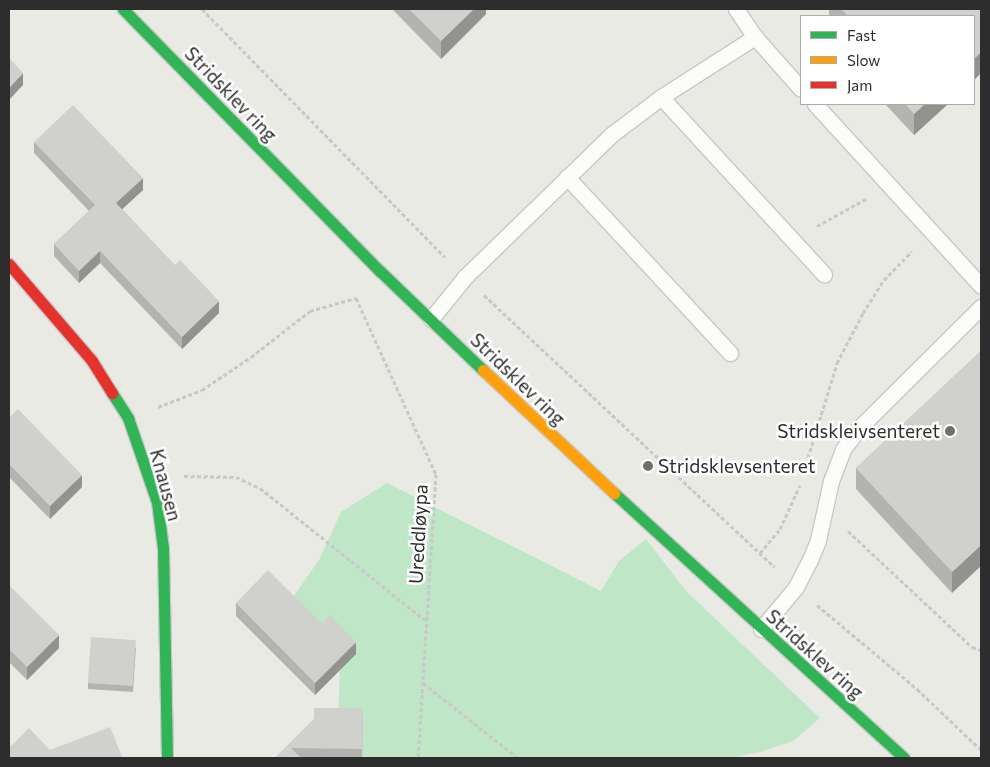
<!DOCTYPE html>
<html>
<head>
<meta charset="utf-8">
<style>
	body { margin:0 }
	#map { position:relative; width:990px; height:767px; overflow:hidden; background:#e9eae4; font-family:Commissioner,sans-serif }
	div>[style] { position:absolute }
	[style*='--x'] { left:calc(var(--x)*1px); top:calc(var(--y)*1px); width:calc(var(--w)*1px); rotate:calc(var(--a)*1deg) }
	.green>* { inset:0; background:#c0e6c8 }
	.path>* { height:3px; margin-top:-1.5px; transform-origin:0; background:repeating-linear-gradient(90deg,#c8c8c8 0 4px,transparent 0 6.5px) }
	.roads { filter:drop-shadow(1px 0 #c9c8c7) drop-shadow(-1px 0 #c9c8c7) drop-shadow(0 1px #c9c8c7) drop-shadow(0 -1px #c9c8c7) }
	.lane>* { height:15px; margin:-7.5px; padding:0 7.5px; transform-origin:7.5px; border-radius:7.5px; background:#fcfcfb }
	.fast>* { height:11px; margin:-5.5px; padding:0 5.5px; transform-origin:5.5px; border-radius:5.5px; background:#30b455 }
	.slow>* { height:11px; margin:-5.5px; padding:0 5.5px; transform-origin:5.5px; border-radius:5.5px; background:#ff9f0a }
	.jam>* { height:11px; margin:-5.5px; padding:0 5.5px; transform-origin:5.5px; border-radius:5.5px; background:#e5322d }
	.wall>* { inset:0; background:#b3b4af }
	.shaded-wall>* { inset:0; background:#92928f }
	.building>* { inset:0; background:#d0d1cc; transform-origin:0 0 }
	.dots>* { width:14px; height:14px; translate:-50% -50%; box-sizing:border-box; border:2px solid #fff; border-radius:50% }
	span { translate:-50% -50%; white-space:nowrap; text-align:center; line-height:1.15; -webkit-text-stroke:5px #fff; paint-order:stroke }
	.street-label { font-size:19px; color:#2d2d2d }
	.poi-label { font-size:19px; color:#2d2d2d }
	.right { translate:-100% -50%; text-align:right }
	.left { translate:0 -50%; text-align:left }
	.frame { position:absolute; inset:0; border:10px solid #2d2d2d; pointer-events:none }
	.legend { position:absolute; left:800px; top:15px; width:175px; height:90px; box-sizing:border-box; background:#fff; border:1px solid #ababab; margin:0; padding:6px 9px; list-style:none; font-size:15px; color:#2d2d2d }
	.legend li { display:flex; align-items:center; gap:10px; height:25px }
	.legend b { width:25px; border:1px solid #ababab }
</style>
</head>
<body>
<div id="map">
	<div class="green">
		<div style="clip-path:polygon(387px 483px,601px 591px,619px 561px,646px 539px,686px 591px,820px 718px,793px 741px,760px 752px,731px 758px,337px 758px,340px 662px,291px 600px,319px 560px,341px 512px)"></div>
	</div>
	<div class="path">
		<div style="--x:202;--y:9;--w:347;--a:45.6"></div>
		<div style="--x:817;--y:226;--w:56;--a:-28.9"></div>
		<div style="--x:484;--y:295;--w:398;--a:43.1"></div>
		<div style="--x:158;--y:407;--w:47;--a:-21.1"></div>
		<div style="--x:202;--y:390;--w:59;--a:-34"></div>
		<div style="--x:251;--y:357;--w:75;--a:-37.9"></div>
		<div style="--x:310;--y:311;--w:48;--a:-15.8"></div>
		<div style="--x:356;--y:298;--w:193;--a:65.6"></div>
		<div style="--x:436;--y:474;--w:285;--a:93.6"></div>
		<div style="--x:806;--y:464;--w:106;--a:-72.9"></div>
		<div style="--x:837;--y:363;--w:56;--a:-62.5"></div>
		<div style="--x:863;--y:313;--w:39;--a:-58"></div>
		<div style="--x:884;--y:280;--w:40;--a:-46"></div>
		<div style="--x:184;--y:476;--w:52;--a:1.1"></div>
		<div style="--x:236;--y:477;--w:26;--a:25"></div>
		<div style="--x:260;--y:488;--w:213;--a:38.7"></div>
		<div style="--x:848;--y:531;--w:170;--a:43.1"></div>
		<div style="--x:972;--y:647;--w:9;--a:18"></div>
		<div style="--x:760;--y:553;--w:31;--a:-50"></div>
		<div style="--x:780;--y:529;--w:48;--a:-65.6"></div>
		<div style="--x:817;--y:605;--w:131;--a:40"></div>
		<div style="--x:917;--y:689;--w:88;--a:43.6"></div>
		<div style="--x:423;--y:683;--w:121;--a:38.3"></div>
	</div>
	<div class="roads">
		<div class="lane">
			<div style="--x:736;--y:9;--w:34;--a:56"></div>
			<div style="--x:755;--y:37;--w:69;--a:48.5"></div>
			<div style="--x:661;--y:97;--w:241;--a:47.4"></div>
			<div style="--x:815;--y:104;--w:246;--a:47.6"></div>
			<div style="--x:567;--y:177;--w:240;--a:47.2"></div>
			<div style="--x:431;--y:319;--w:54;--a:-51"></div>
			<div style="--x:465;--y:277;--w:204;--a:-44.2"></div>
			<div style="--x:611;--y:135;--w:63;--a:-37.2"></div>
			<div style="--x:661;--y:97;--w:112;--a:-32.6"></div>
			<div style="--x:761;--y:629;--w:55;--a:-50.2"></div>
			<div style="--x:796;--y:587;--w:30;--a:-63"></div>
			<div style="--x:810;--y:560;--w:22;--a:-68"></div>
			<div style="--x:818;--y:540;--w:60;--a:-77.6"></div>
			<div style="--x:831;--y:481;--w:34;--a:-69"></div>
			<div style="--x:843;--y:449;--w:29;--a:-52"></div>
			<div style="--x:861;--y:426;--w:169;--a:-44.8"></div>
		</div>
		<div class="fast">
			<div style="--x:123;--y:9;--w:367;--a:45.6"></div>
			<div style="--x:380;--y:271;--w:143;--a:43.9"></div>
			<div style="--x:112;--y:393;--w:30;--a:57"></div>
			<div style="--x:128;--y:418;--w:89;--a:71"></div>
			<div style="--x:157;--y:502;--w:46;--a:82.6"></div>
			<div style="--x:163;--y:548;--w:210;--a:88.9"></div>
			<div style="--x:614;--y:493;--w:393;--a:42.4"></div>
		</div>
		<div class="slow">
			<div style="--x:483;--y:370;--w:180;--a:43.2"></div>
		</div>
		<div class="jam">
			<div style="--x:9;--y:264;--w:128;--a:49.4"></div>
			<div style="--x:92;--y:361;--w:38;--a:58"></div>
		</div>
	</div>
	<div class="wall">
		<div style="clip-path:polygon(392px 9px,486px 9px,486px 14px,441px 59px)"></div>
		<div style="clip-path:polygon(829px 9px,981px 9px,981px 73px,974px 80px,974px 16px,829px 16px)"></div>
		<div style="clip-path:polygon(885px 104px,948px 104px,914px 135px)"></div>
		<div style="clip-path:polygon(34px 142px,143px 190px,122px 209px,219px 313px,182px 349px,100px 263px,79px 283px,54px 256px,54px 244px,89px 211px,34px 153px)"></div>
		<div style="clip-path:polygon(981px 351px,952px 593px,856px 489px,856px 468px)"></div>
		<div style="clip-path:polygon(9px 418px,82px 487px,50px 519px,9px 477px)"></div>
		<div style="clip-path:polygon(9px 585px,59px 648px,27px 680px,9px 662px)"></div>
		<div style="clip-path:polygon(236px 603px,322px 624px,356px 654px,315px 695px,236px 616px)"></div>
		<div style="clip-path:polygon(136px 647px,133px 692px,88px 689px,88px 683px)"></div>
		<div style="clip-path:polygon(363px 708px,362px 758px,275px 758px,314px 719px)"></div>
	</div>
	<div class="shaded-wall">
		<div style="clip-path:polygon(474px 9px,486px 9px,486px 14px,441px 59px,441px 41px)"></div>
		<div style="clip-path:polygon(981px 52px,981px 73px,974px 80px,974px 59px)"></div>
		<div style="clip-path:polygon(23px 73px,23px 85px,9px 100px,9px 88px)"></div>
		<div style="clip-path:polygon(925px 104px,948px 104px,914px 135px,914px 114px)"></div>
		<div style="clip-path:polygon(143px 178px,143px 190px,116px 215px,116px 203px)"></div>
		<div style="clip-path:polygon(100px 251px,100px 263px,79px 283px,79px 271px)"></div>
		<div style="clip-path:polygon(219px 301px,219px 313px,182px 349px,182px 337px)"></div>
		<div style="clip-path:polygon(82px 475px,82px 487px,50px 519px,50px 506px)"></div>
		<div style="clip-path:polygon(981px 545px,981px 566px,952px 593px,952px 572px)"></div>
		<div style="clip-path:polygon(59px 635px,59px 648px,27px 680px,27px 667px)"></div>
		<div style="clip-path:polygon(356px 642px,356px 654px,315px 695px,315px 683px)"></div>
	</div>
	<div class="building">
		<div style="clip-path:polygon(409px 9px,474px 9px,441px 41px)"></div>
		<div style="clip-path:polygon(841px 9px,981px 9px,981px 52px,974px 59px,974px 16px,848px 16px)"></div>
		<div style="clip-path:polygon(9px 58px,23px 73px,9px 88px)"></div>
		<div style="clip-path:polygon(905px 104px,925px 104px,914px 114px)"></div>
		<div style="clip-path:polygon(73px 105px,143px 178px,116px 203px,175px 265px,180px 260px,219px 301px,182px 337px,100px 251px,79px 271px,54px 244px,95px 205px,34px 142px)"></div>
		<div style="clip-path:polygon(981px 351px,981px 545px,952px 572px,856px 468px)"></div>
		<div style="clip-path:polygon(18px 409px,82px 475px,50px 506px,9px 464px,9px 418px)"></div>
		<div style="clip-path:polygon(268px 570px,322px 624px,330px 615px,356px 642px,315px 683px,236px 603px)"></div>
		<div style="clip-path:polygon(9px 585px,59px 635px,27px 667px,9px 649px)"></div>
		<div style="left:91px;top:637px;width:45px;height:46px;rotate:4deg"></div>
		<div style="clip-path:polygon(314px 708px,363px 708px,362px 749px,291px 748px,301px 758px,275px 758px,314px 719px)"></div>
		<div style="clip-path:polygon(110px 727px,122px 757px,119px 758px,9px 758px,9px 748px,29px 728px,50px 750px)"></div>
	</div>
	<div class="dots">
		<div style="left:950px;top:431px;background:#6f6f6d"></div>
		<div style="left:648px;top:466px;background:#6f6f6d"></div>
	</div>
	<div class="street-label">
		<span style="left:231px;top:94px;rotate:46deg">Stridsklev ring</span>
		<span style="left:518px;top:379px;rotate:44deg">Stridsklev ring</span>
		<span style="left:166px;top:485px;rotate:75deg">Knausen</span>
		<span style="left:418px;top:534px;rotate:-87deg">Ureddløypa</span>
		<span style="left:815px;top:654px;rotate:42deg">Stridsklev ring</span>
	</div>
	<div class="poi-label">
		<span class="right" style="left:940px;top:431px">Stridskleivsenteret</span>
		<span class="left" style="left:658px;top:466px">Stridsklevsenteret</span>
	</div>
	<div class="frame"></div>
	<ul class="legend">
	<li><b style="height:6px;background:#30b455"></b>Fast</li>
	<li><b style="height:6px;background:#ff9f0a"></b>Slow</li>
	<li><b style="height:6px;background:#e5322d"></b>Jam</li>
	</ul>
</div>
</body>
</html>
